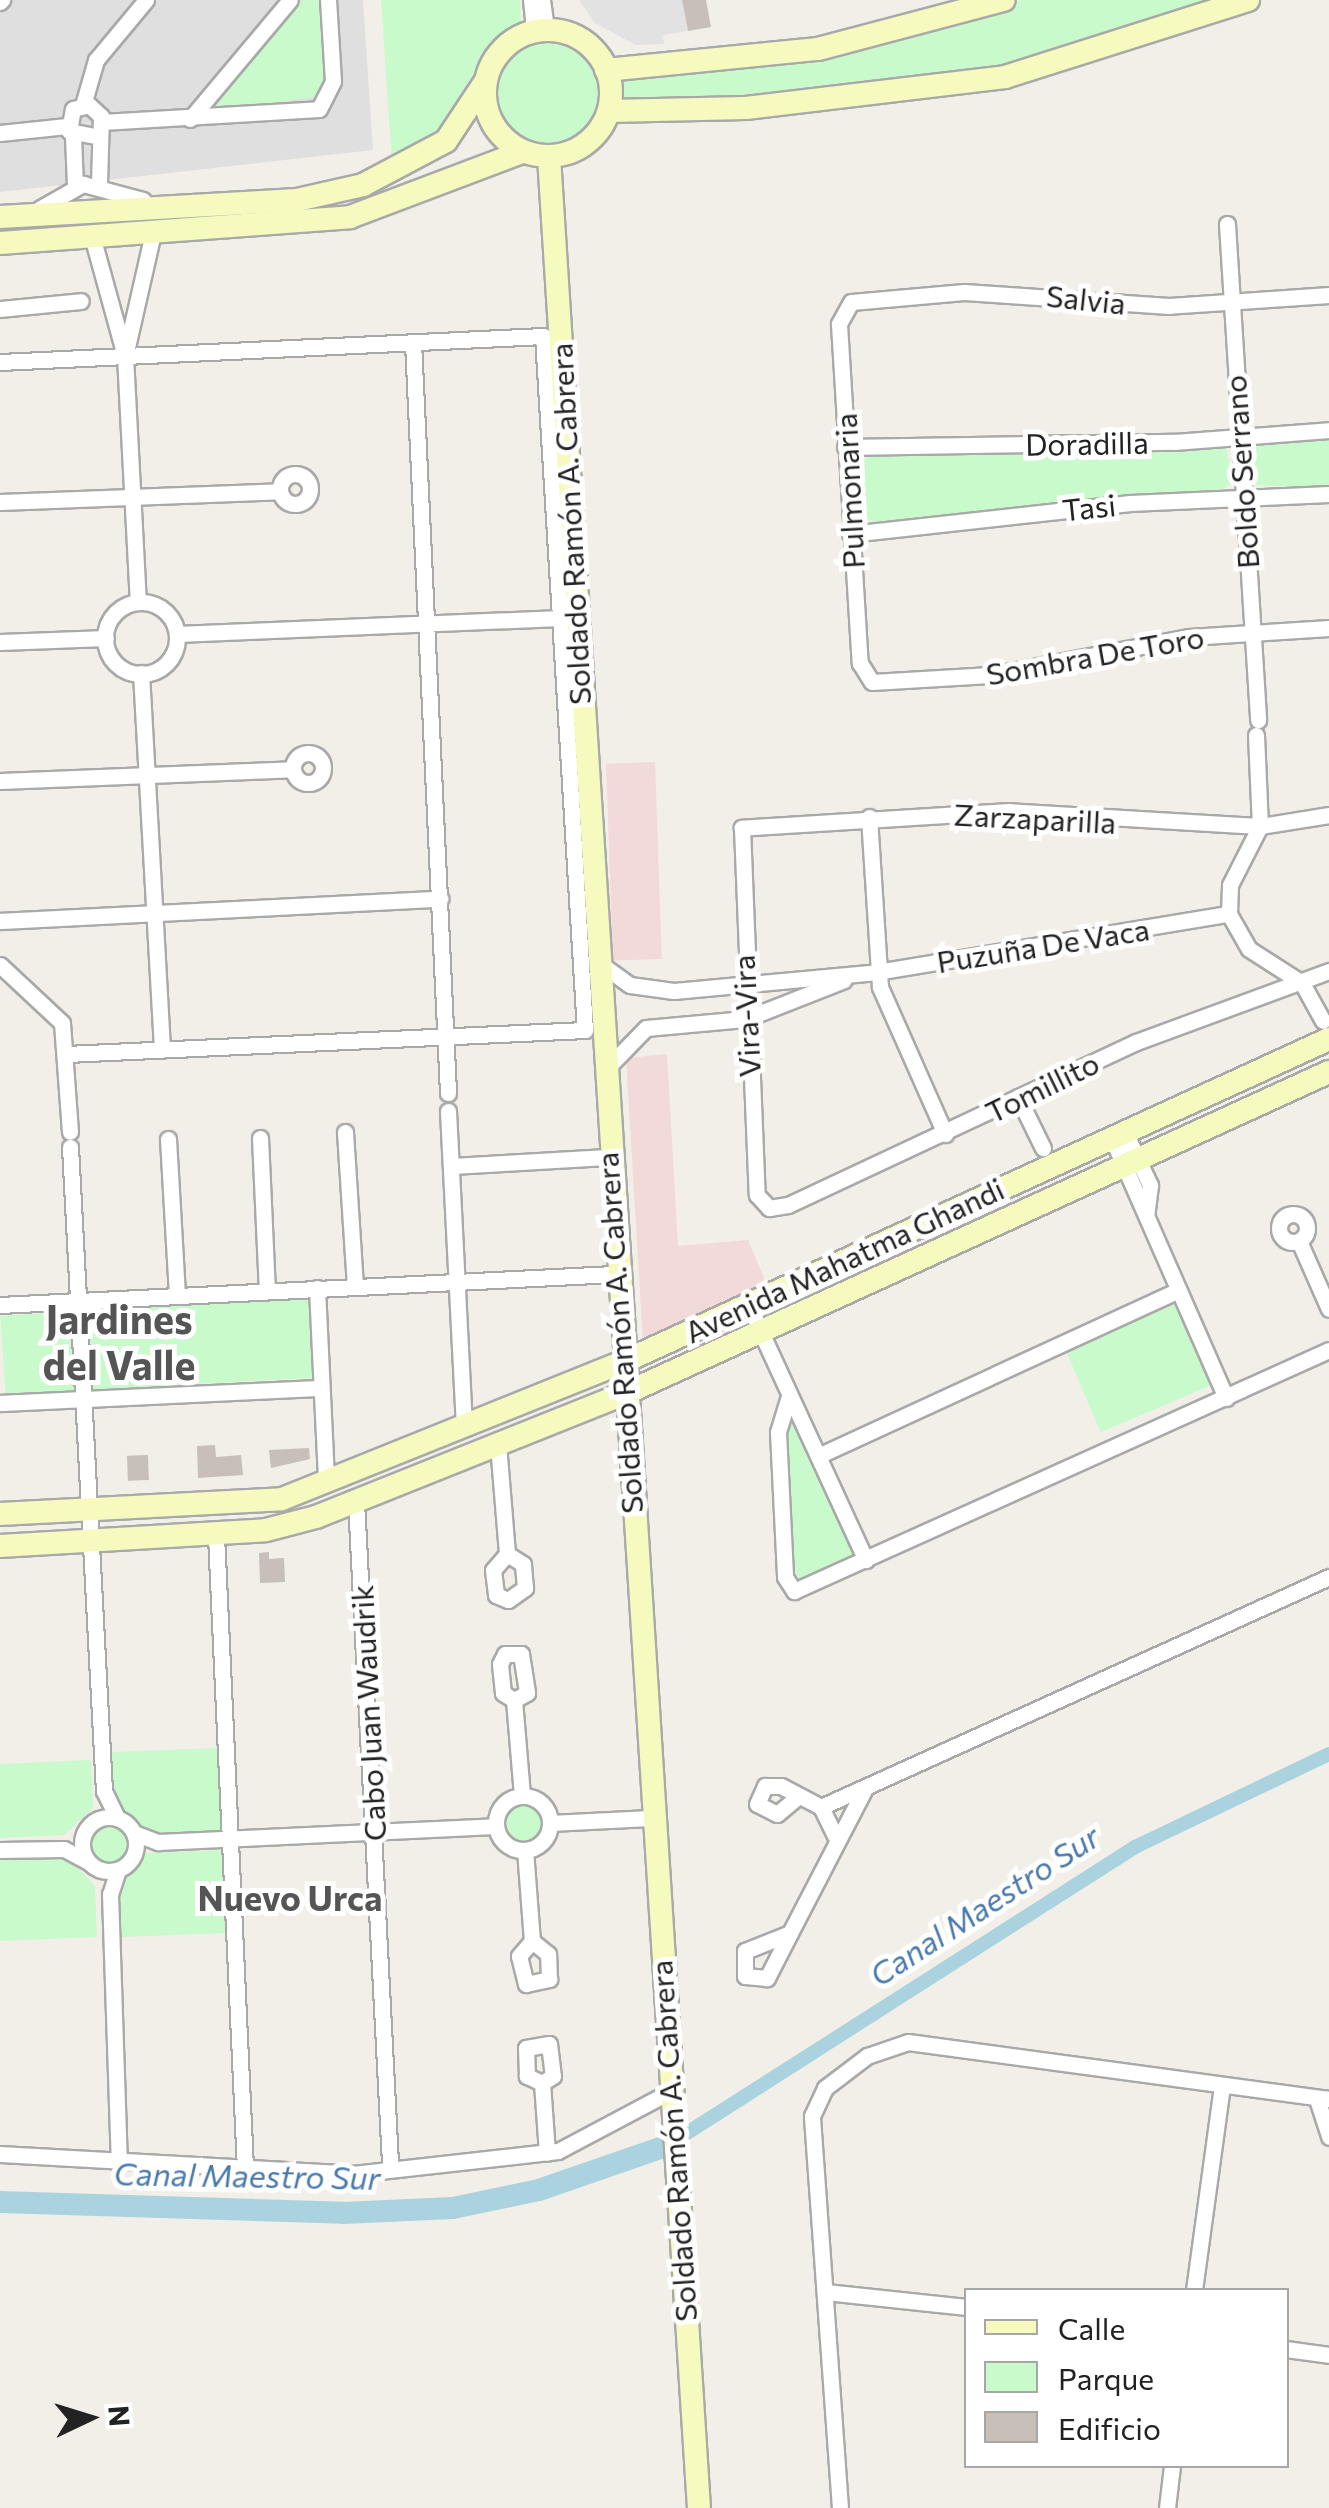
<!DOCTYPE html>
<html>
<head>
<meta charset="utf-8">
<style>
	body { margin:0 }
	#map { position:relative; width:1329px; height:2508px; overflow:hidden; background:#f2efe9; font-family:Commissioner,sans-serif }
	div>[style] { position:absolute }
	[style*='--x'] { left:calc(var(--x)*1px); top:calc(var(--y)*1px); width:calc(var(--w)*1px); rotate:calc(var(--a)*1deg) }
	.residential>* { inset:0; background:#e0dfdf }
	.commercial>* { inset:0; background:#f2dad9; transform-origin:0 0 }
	.park>* { inset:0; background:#c8facc; transform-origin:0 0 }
	.round { border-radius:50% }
	.parking>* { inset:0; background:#e2e2e2 }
	.canal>* { height:14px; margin:-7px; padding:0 7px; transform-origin:7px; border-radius:7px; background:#aad3df }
	.river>* { height:22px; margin:-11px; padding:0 11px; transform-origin:11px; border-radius:11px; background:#aad3df }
	.building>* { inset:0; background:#c7bfb8; transform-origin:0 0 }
	.roads { filter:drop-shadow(2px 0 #a9a9a9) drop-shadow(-2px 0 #a9a9a9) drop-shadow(0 2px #a9a9a9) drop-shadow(0 -2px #a9a9a9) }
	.minor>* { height:15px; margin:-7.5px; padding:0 7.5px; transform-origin:7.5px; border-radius:7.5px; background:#fff }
	.minor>.ring { margin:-7.5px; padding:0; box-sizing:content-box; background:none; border:15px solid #fff; border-radius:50% }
	.secondary>* { height:22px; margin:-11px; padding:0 11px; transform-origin:11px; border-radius:11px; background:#f7fabf }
	.secondary>.ring { margin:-11px; padding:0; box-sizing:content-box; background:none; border:22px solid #f7fabf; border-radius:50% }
	span { translate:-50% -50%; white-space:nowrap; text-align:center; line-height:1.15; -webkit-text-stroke:10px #fff; paint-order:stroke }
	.street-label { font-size:30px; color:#222 }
	.water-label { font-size:32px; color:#4a7aab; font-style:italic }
	.quarter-label { font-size:35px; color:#555; font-weight:700 }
	.district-label { font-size:40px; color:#555; font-weight:700 }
	.legend { position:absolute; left:964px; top:2288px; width:325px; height:180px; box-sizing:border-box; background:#fff; border:2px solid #a7a7a7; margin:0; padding:12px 18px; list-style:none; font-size:30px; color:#222 }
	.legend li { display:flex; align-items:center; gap:20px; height:50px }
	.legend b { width:50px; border:2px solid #a7a7a7 }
	.north { position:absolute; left:40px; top:2368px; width:100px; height:100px; -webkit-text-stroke:8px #fff; paint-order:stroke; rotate:86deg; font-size:28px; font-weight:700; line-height:40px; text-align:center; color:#222 }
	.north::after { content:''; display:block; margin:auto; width:35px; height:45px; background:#222; clip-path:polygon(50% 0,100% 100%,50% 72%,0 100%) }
</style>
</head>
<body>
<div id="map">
	<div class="residential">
		<div style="clip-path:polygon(0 0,363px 0,373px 150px,0 192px)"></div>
	</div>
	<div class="commercial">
		<div style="left:655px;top:762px;width:197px;height:49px;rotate:88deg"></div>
		<div style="clip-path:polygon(667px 1054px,678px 1246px,748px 1240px,769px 1290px,643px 1343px,626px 1058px)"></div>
	</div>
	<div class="park">
		<div style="clip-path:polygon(303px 0,322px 0,326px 77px,316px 97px,213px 111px,208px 106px)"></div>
		<div style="clip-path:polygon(381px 0,520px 0,521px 25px,490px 46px,435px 137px,392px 165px)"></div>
		<div style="clip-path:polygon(1020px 0,1226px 0,973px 76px,742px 98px,627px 100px,618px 89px,626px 78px,940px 25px)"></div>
		<div class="round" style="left:492px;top:41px;width:114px;height:114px"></div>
		<div style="clip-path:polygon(1329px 437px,1329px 487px,1249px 485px,1245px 450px,1253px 442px)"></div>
		<div style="clip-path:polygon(1226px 446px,1233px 483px,1223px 489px,940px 518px,874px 522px,861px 516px,858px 463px,876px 452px)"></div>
		<div style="left:308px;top:1298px;width:80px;height:222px;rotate:87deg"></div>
		<div style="left:1175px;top:1303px;width:90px;height:119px;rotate:67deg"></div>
		<div style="left:71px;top:1311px;width:80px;height:71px;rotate:86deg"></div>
		<div style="clip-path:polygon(796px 1423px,854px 1554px,800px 1579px,792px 1568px,785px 1427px)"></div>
		<div style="clip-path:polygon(218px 1748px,222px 1831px,143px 1834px,114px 1804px,112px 1752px)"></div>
		<div style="clip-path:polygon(91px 1760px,93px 1808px,64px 1835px,0 1838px,0 1764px)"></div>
		<div class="round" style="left:495px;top:1796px;width:54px;height:54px"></div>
		<div class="round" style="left:82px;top:1817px;width:54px;height:54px"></div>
		<div style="clip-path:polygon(223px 1850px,227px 1933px,121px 1937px,119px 1886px,145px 1853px)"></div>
		<div style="clip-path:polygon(66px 1855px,95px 1886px,97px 1937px,0 1941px,0 1858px)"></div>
	</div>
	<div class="parking">
		<div style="clip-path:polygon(579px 0,682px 0,688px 31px,663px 35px,664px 44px,636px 45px,595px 23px)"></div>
	</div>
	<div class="canal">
		<div style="--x:687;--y:2133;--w:532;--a:-32.55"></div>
		<div style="--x:1135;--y:1847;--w:215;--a:-25.6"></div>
	</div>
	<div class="river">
		<div style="--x:0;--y:2202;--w:343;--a:1.8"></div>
		<div style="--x:343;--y:2213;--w:110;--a:-2.6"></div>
		<div style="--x:453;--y:2208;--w:88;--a:-11.8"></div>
		<div style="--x:539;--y:2190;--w:131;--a:-19.1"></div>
	</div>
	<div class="building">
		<div style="clip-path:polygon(682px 0,706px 0,711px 27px,688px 31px)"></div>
		<div style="clip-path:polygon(215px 1445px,216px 1457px,241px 1455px,243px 1475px,198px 1478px,197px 1446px)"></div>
		<div style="clip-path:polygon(309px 1448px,310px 1459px,271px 1468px,269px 1450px)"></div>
		<div style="left:148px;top:1455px;width:25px;height:21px;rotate:88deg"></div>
		<div style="clip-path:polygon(269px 1552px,269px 1559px,284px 1558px,285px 1582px,260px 1583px,259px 1553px)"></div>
	</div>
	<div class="roads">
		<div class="minor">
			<div style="--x:531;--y:0;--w:31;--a:84"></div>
			<div style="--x:542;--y:0;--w:30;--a:82"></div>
			<div style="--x:0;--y:2;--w:3;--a:-45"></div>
			<div style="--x:83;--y:105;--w:47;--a:-73.9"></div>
			<div style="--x:96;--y:60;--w:78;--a:-50.2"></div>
			<div style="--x:190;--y:119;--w:155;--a:-50"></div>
			<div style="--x:102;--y:122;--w:217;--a:-3.4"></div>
			<div style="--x:319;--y:109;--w:31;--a:-63"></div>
			<div style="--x:333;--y:81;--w:81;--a:-93.5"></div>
			<div style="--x:0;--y:133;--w:67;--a:-6"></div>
			<div style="--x:73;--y:136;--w:50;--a:87.7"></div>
			<div style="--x:95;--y:136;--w:26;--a:-169"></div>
			<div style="--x:69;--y:131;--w:22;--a:-80"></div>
			<div style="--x:73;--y:109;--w:16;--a:-14"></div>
			<div style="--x:89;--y:105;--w:16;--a:43"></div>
			<div style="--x:101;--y:116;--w:68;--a:91.7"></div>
			<div style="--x:39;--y:209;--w:51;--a:-29.6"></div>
			<div style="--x:83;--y:184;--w:62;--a:14.9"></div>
			<div style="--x:1227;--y:224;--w:497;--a:86.4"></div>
			<div style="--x:92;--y:236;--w:124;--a:74.6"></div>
			<div style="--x:125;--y:356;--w:246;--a:87"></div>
			<div style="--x:1329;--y:295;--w:160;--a:176.1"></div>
			<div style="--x:1169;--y:306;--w:205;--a:-176.1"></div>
			<div style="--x:964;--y:292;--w:113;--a:174.9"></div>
			<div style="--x:851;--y:302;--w:25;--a:119"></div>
			<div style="--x:839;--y:324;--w:340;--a:86.5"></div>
			<div style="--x:860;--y:663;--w:22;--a:58"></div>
			<div style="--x:872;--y:682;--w:118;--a:-3.4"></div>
			<div style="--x:990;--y:675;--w:203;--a:-10.8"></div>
			<div style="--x:1189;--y:637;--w:140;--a:-3.7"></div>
			<div style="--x:0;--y:309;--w:81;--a:-5.6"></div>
			<div style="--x:413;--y:342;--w:752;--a:87.33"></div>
			<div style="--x:125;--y:356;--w:126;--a:-77.2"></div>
			<div style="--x:0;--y:362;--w:544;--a:-2.74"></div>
			<div style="--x:543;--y:336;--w:695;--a:86.54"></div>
			<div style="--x:585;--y:1030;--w:520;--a:177.35"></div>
			<div style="--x:845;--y:447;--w:329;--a:-0.9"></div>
			<div style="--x:1174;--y:442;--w:155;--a:-4.4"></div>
			<div class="ring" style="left:280px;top:474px;width:15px;height:15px"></div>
			<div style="--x:0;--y:502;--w:280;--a:-2.2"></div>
			<div style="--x:850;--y:534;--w:282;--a:-6.3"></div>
			<div style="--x:1130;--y:503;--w:199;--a:-2.6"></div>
			<div class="ring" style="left:105px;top:602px;width:57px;height:57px"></div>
			<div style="--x:177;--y:634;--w:384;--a:-2.4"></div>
			<div style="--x:0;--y:642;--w:106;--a:-2.2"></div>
			<div style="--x:141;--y:673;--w:377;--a:86.8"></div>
			<div style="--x:1256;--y:735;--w:91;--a:87.5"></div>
			<div style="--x:1260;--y:826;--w:66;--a:117"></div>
			<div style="--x:1230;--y:885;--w:29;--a:92"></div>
			<div style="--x:1229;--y:914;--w:40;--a:60.3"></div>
			<div style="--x:1249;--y:949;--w:63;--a:32.7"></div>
			<div style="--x:1302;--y:983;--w:43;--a:61.1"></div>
			<div class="ring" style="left:293px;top:753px;width:15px;height:15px"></div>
			<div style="--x:0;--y:781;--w:293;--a:-2.3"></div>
			<div style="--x:1329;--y:815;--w:70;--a:170.9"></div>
			<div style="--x:1260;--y:826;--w:251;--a:-176.6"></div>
			<div style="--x:1009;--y:811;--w:268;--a:176.4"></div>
			<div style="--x:742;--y:828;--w:367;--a:87.7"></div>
			<div style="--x:757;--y:1195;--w:18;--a:47"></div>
			<div style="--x:769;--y:1208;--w:19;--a:-9"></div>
			<div style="--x:788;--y:1205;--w:384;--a:-25.1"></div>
			<div style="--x:1136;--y:1042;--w:206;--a:-20.2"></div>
			<div style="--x:869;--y:817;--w:170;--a:86.3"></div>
			<div style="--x:880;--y:987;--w:161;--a:66.1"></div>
			<div style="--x:0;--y:921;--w:441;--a:-2.9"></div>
			<div style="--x:598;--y:962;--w:39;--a:36"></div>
			<div style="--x:630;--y:985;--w:44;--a:7.8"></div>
			<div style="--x:674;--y:991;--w:204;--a:-5.3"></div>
			<div style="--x:877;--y:972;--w:357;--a:-9.4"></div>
			<div style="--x:0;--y:965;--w:85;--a:43.1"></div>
			<div style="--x:62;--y:1023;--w:109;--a:85.8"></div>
			<div style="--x:608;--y:1067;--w:54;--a:-45.7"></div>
			<div style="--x:646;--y:1028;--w:99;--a:-5.2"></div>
			<div style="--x:745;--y:1019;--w:106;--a:-21.5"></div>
			<div style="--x:1018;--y:1097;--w:57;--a:63.9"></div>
			<div style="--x:448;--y:1111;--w:314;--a:87.1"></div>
			<div style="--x:345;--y:1132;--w:154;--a:86.3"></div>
			<div style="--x:1125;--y:1132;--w:59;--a:64.7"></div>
			<div style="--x:1150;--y:1185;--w:31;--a:97"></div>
			<div style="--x:260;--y:1138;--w:152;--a:87.4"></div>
			<div style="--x:1112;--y:1138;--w:284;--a:66.3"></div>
			<div style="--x:168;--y:1139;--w:156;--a:86.7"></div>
			<div style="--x:70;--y:1147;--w:645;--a:86.98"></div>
			<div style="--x:104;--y:1791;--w:30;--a:64"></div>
			<div style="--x:451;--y:1166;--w:157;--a:-3.3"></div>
			<div class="ring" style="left:1279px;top:1214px;width:13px;height:13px"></div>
			<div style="--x:1299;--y:1241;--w:74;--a:66.2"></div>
			<div style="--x:317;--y:1288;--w:194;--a:87.3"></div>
			<div style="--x:748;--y:1304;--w:282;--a:65.3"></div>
			<div style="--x:0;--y:1305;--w:616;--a:-2.89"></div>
			<div style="--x:789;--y:1396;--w:38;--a:107"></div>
			<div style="--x:778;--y:1432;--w:145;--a:87.2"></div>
			<div style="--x:785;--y:1577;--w:17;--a:57"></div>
			<div style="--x:794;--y:1591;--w:587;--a:-24.25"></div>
			<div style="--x:0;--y:1403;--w:321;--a:-2.7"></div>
			<div style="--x:498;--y:1444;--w:110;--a:85.3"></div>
			<div style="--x:507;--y:1554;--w:21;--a:131"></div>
			<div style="--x:493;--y:1570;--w:25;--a:83"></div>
			<div style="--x:496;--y:1595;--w:13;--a:23"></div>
			<div style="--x:508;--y:1600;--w:21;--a:-35"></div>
			<div style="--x:525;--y:1588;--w:24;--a:-95"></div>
			<div style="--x:523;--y:1564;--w:19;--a:-148"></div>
			<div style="--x:820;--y:1455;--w:394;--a:-24.7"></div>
			<div style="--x:356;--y:1501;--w:664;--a:87.06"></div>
			<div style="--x:216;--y:1535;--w:635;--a:87.38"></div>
			<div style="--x:514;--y:1700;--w:13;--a:-148"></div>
			<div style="--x:503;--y:1693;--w:29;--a:-96"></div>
			<div style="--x:500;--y:1664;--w:11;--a:-63"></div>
			<div style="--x:505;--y:1654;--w:16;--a:0"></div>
			<div style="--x:521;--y:1654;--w:39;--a:81"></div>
			<div style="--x:527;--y:1693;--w:15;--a:152"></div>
			<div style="--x:514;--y:1700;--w:95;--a:85.2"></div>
			<div class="ring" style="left:496px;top:1796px;width:39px;height:39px"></div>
			<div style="--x:795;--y:1799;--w:23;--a:140"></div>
			<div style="--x:777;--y:1814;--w:22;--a:-153"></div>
			<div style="--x:757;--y:1804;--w:20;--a:-66"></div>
			<div style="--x:765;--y:1786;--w:16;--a:0"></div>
			<div style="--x:781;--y:1786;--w:45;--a:27.7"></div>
			<div style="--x:821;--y:1807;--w:32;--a:64"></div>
			<div style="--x:821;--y:1807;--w:558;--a:-24.36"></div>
			<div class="ring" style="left:82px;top:1817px;width:39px;height:39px"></div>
			<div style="--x:550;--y:1823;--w:100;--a:-2.9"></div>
			<div style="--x:134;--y:1833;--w:26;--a:21"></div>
			<div style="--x:158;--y:1842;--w:337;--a:-2.7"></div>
			<div style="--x:0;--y:1850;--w:64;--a:-0.9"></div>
			<div style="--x:64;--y:1849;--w:26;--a:28"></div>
			<div style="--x:525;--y:1850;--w:91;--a:85.6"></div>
			<div style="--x:532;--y:1941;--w:20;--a:131"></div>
			<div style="--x:519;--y:1956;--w:29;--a:76"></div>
			<div style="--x:526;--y:1984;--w:24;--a:-12"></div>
			<div style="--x:549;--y:1979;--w:25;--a:-92"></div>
			<div style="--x:548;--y:1954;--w:21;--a:-141"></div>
			<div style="--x:118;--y:1870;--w:25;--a:108"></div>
			<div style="--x:110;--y:1894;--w:268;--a:88.1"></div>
			<div style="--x:790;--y:1933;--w:51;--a:117.1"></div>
			<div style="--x:767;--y:1978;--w:22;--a:-175"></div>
			<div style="--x:745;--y:1976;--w:25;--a:-90"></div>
			<div style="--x:745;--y:1951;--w:48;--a:-21.8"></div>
			<div style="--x:790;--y:1933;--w:161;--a:-62.6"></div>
			<div style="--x:542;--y:2083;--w:17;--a:-155"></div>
			<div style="--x:527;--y:2076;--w:28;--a:-92"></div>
			<div style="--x:526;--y:2048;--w:23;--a:-10"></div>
			<div style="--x:549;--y:2044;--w:32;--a:83"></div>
			<div style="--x:553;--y:2076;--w:13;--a:148"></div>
			<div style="--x:542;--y:2083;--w:70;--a:85.9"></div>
			<div style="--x:1317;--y:2099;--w:40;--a:72"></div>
			<div style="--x:0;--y:2154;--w:354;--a:3.2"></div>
			<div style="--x:353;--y:2174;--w:206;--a:-6.4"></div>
			<div style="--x:558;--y:2151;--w:123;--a:-28"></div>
			<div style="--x:1194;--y:2290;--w:206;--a:-82.2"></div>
			<div style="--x:826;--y:2292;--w:141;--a:6.1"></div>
			<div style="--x:1286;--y:2349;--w:43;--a:7.9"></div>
			<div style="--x:840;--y:2508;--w:393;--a:-94.1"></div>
			<div style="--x:812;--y:2116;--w:31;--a:-65"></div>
			<div style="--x:825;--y:2088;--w:53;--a:-37.3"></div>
			<div style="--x:867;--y:2056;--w:43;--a:-18.9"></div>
			<div style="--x:908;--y:2042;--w:425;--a:7.7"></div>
			<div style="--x:1167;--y:2508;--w:42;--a:-83.2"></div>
		</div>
		<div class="secondary">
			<div class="ring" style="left:485px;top:30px;width:104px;height:104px"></div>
			<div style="--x:606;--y:70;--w:213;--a:-5.7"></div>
			<div style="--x:818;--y:49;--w:192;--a:-14.8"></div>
			<div style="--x:609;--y:111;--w:137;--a:-1.3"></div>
			<div style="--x:746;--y:108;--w:261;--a:-6.8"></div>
			<div style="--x:1005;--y:77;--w:255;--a:-17.6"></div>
			<div style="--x:549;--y:157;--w:2356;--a:86.35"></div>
			<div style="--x:0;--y:217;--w:297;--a:-3.3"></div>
			<div style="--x:297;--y:200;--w:68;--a:-12.8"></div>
			<div style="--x:363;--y:185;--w:94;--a:-27.9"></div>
			<div style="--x:446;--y:141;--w:71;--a:-56.5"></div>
			<div style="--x:0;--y:243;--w:351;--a:-4.2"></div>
			<div style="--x:350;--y:217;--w:184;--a:-20.7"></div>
			<div style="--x:0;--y:1514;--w:282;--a:-3"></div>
			<div style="--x:282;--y:1499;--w:365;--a:-21.9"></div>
			<div style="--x:621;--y:1363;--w:779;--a:-24.59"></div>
			<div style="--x:0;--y:1546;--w:266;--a:-3.4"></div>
			<div style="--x:266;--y:1530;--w:52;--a:-14.6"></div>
			<div style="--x:316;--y:1517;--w:332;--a:-21.8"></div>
			<div style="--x:624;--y:1394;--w:775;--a:-24.55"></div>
		</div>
	</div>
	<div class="street-label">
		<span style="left:1086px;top:299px;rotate:6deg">Salvia</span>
		<span style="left:1087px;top:443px;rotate:-1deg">Doradilla</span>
		<span style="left:1241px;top:472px;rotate:-94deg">Boldo Serrano</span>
		<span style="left:849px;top:491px;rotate:-93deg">Pulmonaria</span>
		<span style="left:1089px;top:507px;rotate:-6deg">Tasi</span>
		<span style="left:570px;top:524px;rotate:-93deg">Soldado Ramón A. Cabrera</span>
		<span style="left:1095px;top:655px;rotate:-10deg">Sombra De Toro</span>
		<span style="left:1035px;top:818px;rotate:3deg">Zarzaparilla</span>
		<span style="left:1043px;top:945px;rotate:-9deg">Puzuña De Vaca</span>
		<span style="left:746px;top:1016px;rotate:-93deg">Vira-Vira</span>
		<span style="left:1042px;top:1087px;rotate:-26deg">Tomillito</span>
		<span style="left:844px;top:1260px;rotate:-25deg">Avenida Mahatma Ghandi</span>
		<span style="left:619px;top:1333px;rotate:-94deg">Soldado Ramón A. Cabrera</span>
		<span style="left:368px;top:1713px;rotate:-93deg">Cabo Juan Waudrik</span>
		<span style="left:673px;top:2141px;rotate:-94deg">Soldado Ramón A. Cabrera</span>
	</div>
	<div class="water-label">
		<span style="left:984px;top:1905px;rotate:-33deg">Canal Maestro Sur</span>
		<span style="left:247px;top:2175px;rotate:1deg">Canal Maestro Sur</span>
	</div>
	<div class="quarter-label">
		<span style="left:290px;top:1897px">Nuevo Urca</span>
	</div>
	<div class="district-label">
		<span style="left:119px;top:1341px">Jardines<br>del Valle</span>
	</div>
	<ul class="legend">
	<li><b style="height:12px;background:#f7fabf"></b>Calle</li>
	<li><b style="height:28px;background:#c8facc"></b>Parque</li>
	<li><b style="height:28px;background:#c7bfb8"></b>Edificio</li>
	</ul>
	<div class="north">N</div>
</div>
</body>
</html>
